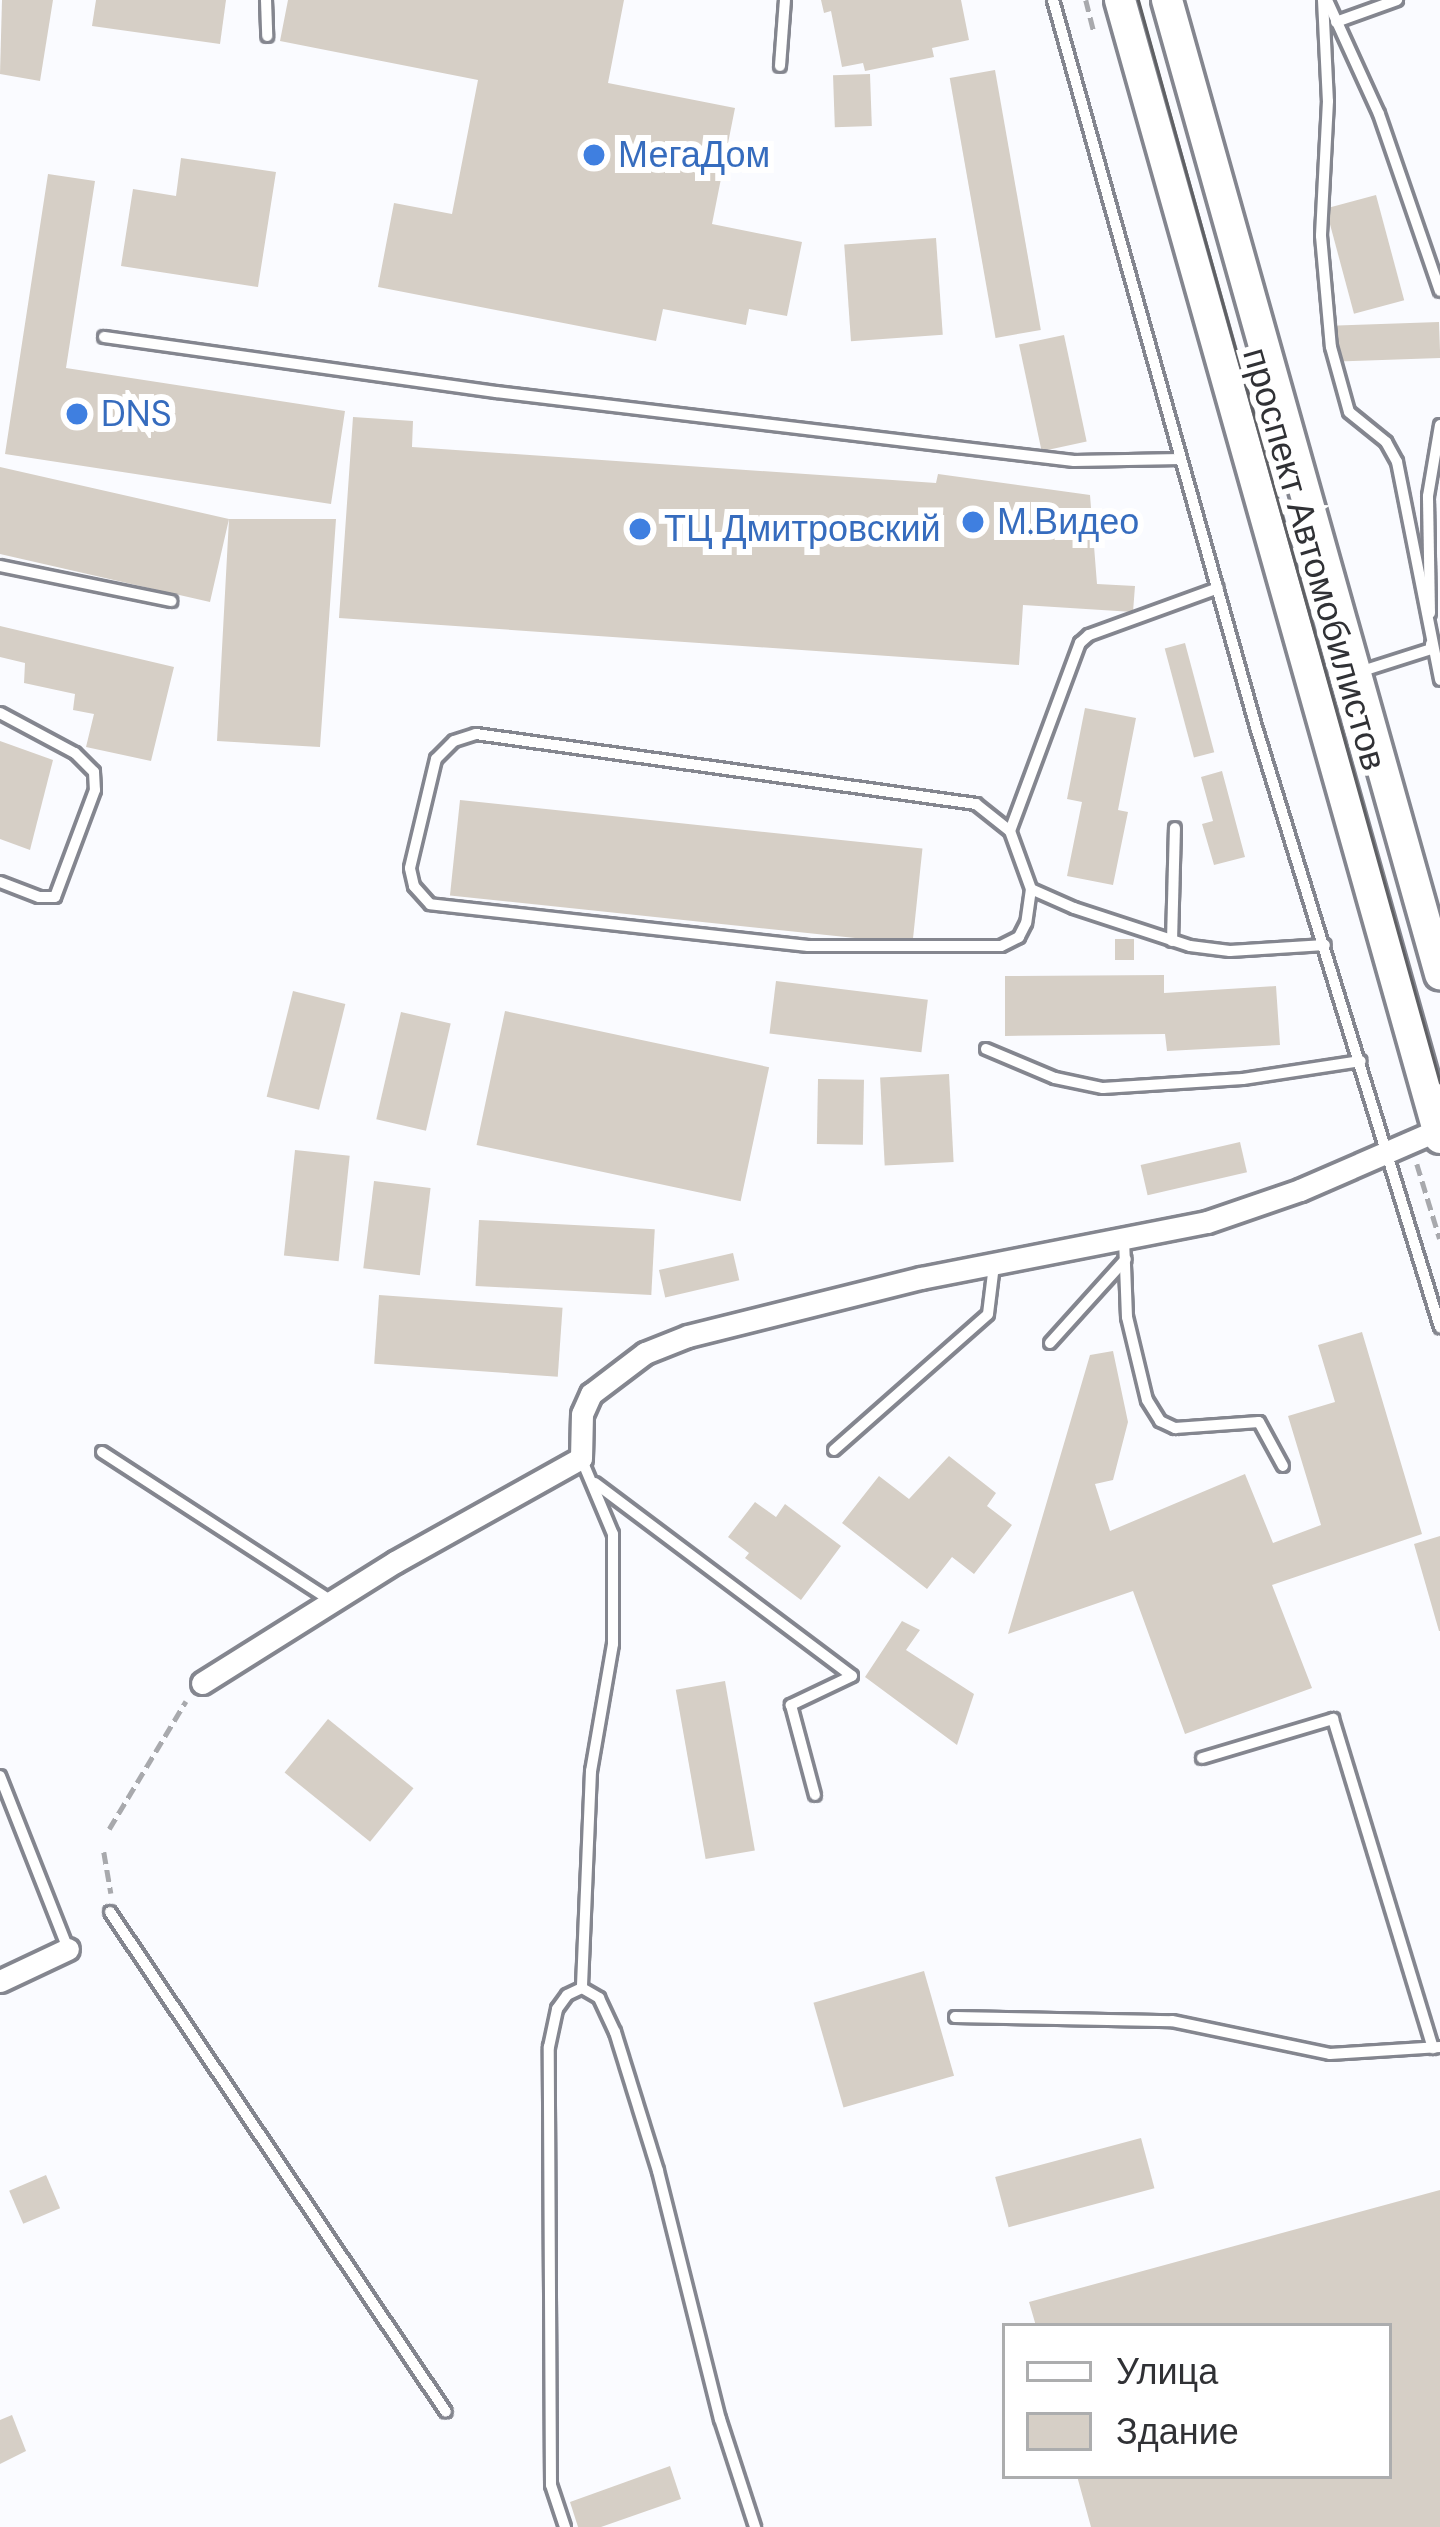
<!DOCTYPE html>
<html>
<head>
<meta charset="utf-8">
<style>
	body { margin:0 }
	#map { position:relative; width:1440px; height:2527px; overflow:hidden; background:#fafbff; font-family:"DM Sans",sans-serif }
	div>[style] { position:absolute }
	[style*='--x'] { left:calc(var(--x)*1px); top:calc(var(--y)*1px); width:calc(var(--w)*1px); rotate:calc(var(--a)*1deg) }
	.building>* { inset:0; background:#d6cfc6; transform-origin:0 0 }
	.path>* { height:4.5px; margin-top:-2.25px; transform-origin:0; background:repeating-linear-gradient(90deg,#a8a9ad 0 12px,transparent 0 18px) }
	.roads { filter:drop-shadow(3px 0 #84868f) drop-shadow(-3px 0 #84868f) drop-shadow(0 3px #84868f) drop-shadow(0 -3px #84868f) }
	.lane>* { height:10px; margin:-5px; padding:0 5px; transform-origin:5px; border-radius:5px; background:#fff }
	.street>* { height:21px; margin:-10.5px; padding:0 10.5px; transform-origin:10.5px; border-radius:10.5px; background:#fff }
	.primary>* { height:30px; margin:-15px; padding:0 15px; transform-origin:15px; border-radius:15px; background:#fff }
	.tram>* { height:3px; margin:-1.5px; padding:0 1.5px; transform-origin:1.5px; border-radius:1.5px; background:#5f6064 }
	.dots>* { width:33px; height:33px; translate:-50% -50%; box-sizing:border-box; border:6px solid #fff; border-radius:50% }
	span { translate:-50% -50%; white-space:nowrap; text-align:center; line-height:1.15; -webkit-text-stroke:12px #fff; paint-order:stroke }
	.shop-label { font-size:36px; color:#366cbe }
	.left { translate:0 -50%; text-align:left }
	.street-label { font-size:36px; color:#303135 }
	.legend { position:absolute; left:1002px; top:2323px; width:390px; height:156px; box-sizing:border-box; background:#fff; border:3px solid #acadae; margin:0; padding:15px 21px; list-style:none; font-size:36px; color:#303135 }
	.legend li { display:flex; align-items:center; gap:24px; height:60px }
	.legend b { width:60px; border:3px solid #acadae }
</style>
</head>
<body>
<div id="map">
	<div class="building">
		<div style="clip-path:polygon(2px 0,53px 0,40px 81px,0 74px)"></div>
		<div style="clip-path:polygon(96px 0,226px 0,220px 44px,92px 26px)"></div>
		<div style="clip-path:polygon(288px 0,624px 0,608px 83px,735px 108px,712px 224px,802px 242px,787px 316px,749px 309px,746px 325px,663px 309px,656px 341px,378px 287px,394px 203px,452px 214px,478px 80px,280px 41px)"></div>
		<div style="clip-path:polygon(821px 0,961px 0,969px 40px,932px 48px,934px 57px,865px 71px,863px 63px,842px 67px,831px 11px,824px 13px)"></div>
		<div style="left:995px;top:70px;width:264px;height:46px;rotate:80deg"></div>
		<div style="left:870px;top:74px;width:52px;height:37px;rotate:88deg"></div>
		<div style="clip-path:polygon(181px 158px,276px 172px,258px 287px,121px 266px,133px 189px,176px 196px)"></div>
		<div style="clip-path:polygon(48px 174px,95px 181px,66px 368px,345px 411px,331px 504px,5px 454px)"></div>
		<div style="left:1376px;top:195px;width:109px;height:52px;rotate:75deg"></div>
		<div style="left:936px;top:238px;width:97px;height:92px;rotate:86deg"></div>
		<div style="left:1439px;top:322px;width:36px;height:109px;rotate:88deg"></div>
		<div style="left:1064px;top:335px;width:109px;height:46px;rotate:78deg"></div>
		<div style="clip-path:polygon(353px 417px,413px 421px,412px 447px,936px 483px,938px 474px,1090px 495px,1097px 584px,1135px 586px,1133px 612px,1023px 605px,1019px 665px,339px 618px)"></div>
		<div style="clip-path:polygon(0 467px,229px 519px,336px 519px,320px 747px,217px 741px,229px 519px,210px 602px,0 554px)"></div>
		<div style="clip-path:polygon(0 626px,174px 667px,151px 761px,86px 747px,94px 714px,73px 710px,75px 694px,24px 683px,25px 663px,0 657px)"></div>
		<div style="left:1185px;top:643px;width:113px;height:21px;rotate:75deg"></div>
		<div style="clip-path:polygon(1085px 708px,1136px 718px,1118px 810px,1128px 812px,1113px 885px,1067px 876px,1082px 802px,1067px 799px)"></div>
		<div style="clip-path:polygon(0 741px,53px 760px,30px 850px,0 839px)"></div>
		<div style="clip-path:polygon(1222px 771px,1245px 857px,1214px 865px,1202px 824px,1213px 821px,1201px 777px)"></div>
		<div style="left:460px;top:800px;width:465px;height:96px;rotate:6deg"></div>
		<div style="left:1134px;top:939px;width:21px;height:19px;rotate:90deg"></div>
		<div style="clip-path:polygon(1164px 975px,1164px 993px,1276px 986px,1280px 1045px,1167px 1051px,1165px 1034px,1005px 1036px,1005px 976px)"></div>
		<div style="left:776px;top:981px;width:153px;height:53px;rotate:7deg"></div>
		<div style="left:293px;top:991px;width:54px;height:109px;rotate:14deg"></div>
		<div style="left:505px;top:1011px;width:270px;height:137px;rotate:12deg"></div>
		<div style="left:401px;top:1012px;width:51px;height:110px;rotate:13deg"></div>
		<div style="left:949px;top:1074px;width:88px;height:69px;rotate:87deg"></div>
		<div style="left:818px;top:1079px;width:46px;height:65px;rotate:1deg"></div>
		<div style="left:1240px;top:1142px;width:31px;height:102px;rotate:77deg"></div>
		<div style="left:295px;top:1150px;width:55px;height:106px;rotate:6deg"></div>
		<div style="left:374px;top:1181px;width:57px;height:88px;rotate:7deg"></div>
		<div style="left:479px;top:1220px;width:176px;height:66px;rotate:3deg"></div>
		<div style="left:733px;top:1253px;width:28px;height:76px;rotate:77deg"></div>
		<div style="left:379px;top:1295px;width:184px;height:69px;rotate:4deg"></div>
		<div style="clip-path:polygon(1362px 1332px,1422px 1534px,1272px 1585px,1312px 1688px,1185px 1734px,1133px 1591px,1008px 1634px,1090px 1355px,1113px 1351px,1128px 1422px,1113px 1480px,1095px 1484px,1110px 1531px,1245px 1474px,1273px 1543px,1321px 1525px,1288px 1416px,1335px 1402px,1318px 1345px)"></div>
		<div style="clip-path:polygon(949px 1456px,996px 1493px,987px 1506px,1012px 1525px,974px 1574px,952px 1557px,927px 1589px,842px 1523px,879px 1476px,909px 1499px)"></div>
		<div style="clip-path:polygon(755px 1502px,776px 1517px,785px 1504px,841px 1546px,801px 1600px,745px 1558px,749px 1553px,728px 1537px)"></div>
		<div style="clip-path:polygon(1440px 1536px,1440px 1631px,1439px 1631px,1414px 1544px)"></div>
		<div style="clip-path:polygon(902px 1621px,920px 1630px,906px 1650px,974px 1694px,957px 1745px,865px 1677px)"></div>
		<div style="left:725px;top:1681px;width:172px;height:50px;rotate:80deg"></div>
		<div style="left:328px;top:1719px;width:110px;height:69px;rotate:39deg"></div>
		<div style="left:924px;top:1971px;width:109px;height:115px;rotate:74deg"></div>
		<div style="left:1141px;top:2138px;width:52px;height:151px;rotate:75deg"></div>
		<div style="left:46px;top:2175px;width:36px;height:40px;rotate:67deg"></div>
		<div style="clip-path:polygon(1440px 2190px,1440px 2527px,1091px 2527px,1077px 2476px,1389px 2476px,1389px 2326px,1036px 2326px,1029px 2302px)"></div>
		<div style="clip-path:polygon(12px 2415px,26px 2451px,0 2464px,0 2420px)"></div>
		<div style="clip-path:polygon(670px 2466px,681px 2499px,601px 2527px,578px 2527px,570px 2502px)"></div>
	</div>
	<div class="path">
		<div style="--x:1086;--y:0;--w:32;--a:76"></div>
		<div style="--x:1417;--y:1164;--w:78;--a:73"></div>
		<div style="--x:109;--y:1829;--w:149;--a:-59"></div>
		<div style="--x:104;--y:1852;--w:42;--a:80.3"></div>
	</div>
	<div class="roads">
		<div class="lane">
			<div style="--x:266;--y:0;--w:36;--a:88"></div>
			<div style="--x:1053;--y:0;--w:755;--a:74.4"></div>
			<div style="--x:1256;--y:727;--w:628;--a:72.95"></div>
			<div style="--x:1323;--y:0;--w:101;--a:87.2"></div>
			<div style="--x:1328;--y:101;--w:135;--a:93"></div>
			<div style="--x:1321;--y:236;--w:111;--a:84.9"></div>
			<div style="--x:1331;--y:347;--w:67;--a:74.5"></div>
			<div style="--x:1349;--y:412;--w:48;--a:39"></div>
			<div style="--x:1386;--y:442;--w:23;--a:61"></div>
			<div style="--x:1397;--y:462;--w:222;--a:78.8"></div>
			<div style="--x:1327;--y:0;--w:125;--a:65.5"></div>
			<div style="--x:1379;--y:114;--w:187;--a:71"></div>
			<div style="--x:1336;--y:22;--w:65;--a:-19.8"></div>
			<div style="--x:780;--y:66;--w:66;--a:-85.7"></div>
			<div style="--x:104;--y:337;--w:396;--a:8"></div>
			<div style="--x:496;--y:392;--w:582;--a:6.81"></div>
			<div style="--x:1074;--y:461;--w:107;--a:-1.1"></div>
			<div style="--x:0;--y:566;--w:175;--a:11.6"></div>
			<div style="--x:1430;--y:613;--w:117;--a:-91"></div>
			<div style="--x:1428;--y:496;--w:72;--a:-80.4"></div>
			<div style="--x:1356;--y:673;--w:79;--a:-17.7"></div>
			<div style="--x:1431;--y:649;--w:5;--a:-90"></div>
			<div style="--x:0;--y:713;--w:85;--a:28.1"></div>
			<div style="--x:75;--y:753;--w:27;--a:45"></div>
			<div style="--x:94;--y:772;--w:18;--a:87"></div>
			<div style="--x:95;--y:790;--w:114;--a:110.5"></div>
			<div style="--x:55;--y:897;--w:16;--a:180"></div>
			<div style="--x:39;--y:897;--w:42;--a:-159"></div>
			<div style="--x:1010;--y:831;--w:201;--a:-69.6"></div>
			<div style="--x:1080;--y:643;--w:12;--a:-42"></div>
			<div style="--x:1089;--y:635;--w:137;--a:-20"></div>
			<div style="--x:1031;--y:889;--w:34;--a:98"></div>
			<div style="--x:1026;--y:923;--w:16;--a:117"></div>
			<div style="--x:1019;--y:937;--w:20;--a:153"></div>
			<div style="--x:1001;--y:946;--w:193;--a:180"></div>
			<div style="--x:808;--y:946;--w:380;--a:-173.7"></div>
			<div style="--x:430;--y:904;--w:24;--a:-132"></div>
			<div style="--x:414;--y:886;--w:18;--a:-103"></div>
			<div style="--x:410;--y:868;--w:112;--a:-76.6"></div>
			<div style="--x:436;--y:759;--w:25;--a:-45"></div>
			<div style="--x:454;--y:741;--w:23;--a:-18"></div>
			<div style="--x:476;--y:734;--w:505;--a:7.97"></div>
			<div style="--x:976;--y:804;--w:43;--a:38.5"></div>
			<div style="--x:1010;--y:831;--w:62;--a:70.1"></div>
			<div style="--x:1031;--y:889;--w:47;--a:23.8"></div>
			<div style="--x:1074;--y:908;--w:122;--a:18.1"></div>
			<div style="--x:1190;--y:946;--w:40;--a:7.1"></div>
			<div style="--x:1230;--y:951;--w:95;--a:-3.6"></div>
			<div style="--x:1172;--y:941;--w:113;--a:-88.5"></div>
			<div style="--x:986;--y:1049;--w:75;--a:22.8"></div>
			<div style="--x:1055;--y:1078;--w:49;--a:11.8"></div>
			<div style="--x:1103;--y:1088;--w:140;--a:-3.7"></div>
			<div style="--x:1243;--y:1079;--w:119;--a:-8.7"></div>
			<div style="--x:1124;--y:1239;--w:78;--a:87.8"></div>
			<div style="--x:1127;--y:1317;--w:85;--a:76.5"></div>
			<div style="--x:1147;--y:1400;--w:25;--a:58"></div>
			<div style="--x:1160;--y:1421;--w:17;--a:25"></div>
			<div style="--x:1175;--y:1428;--w:84;--a:-4.1"></div>
			<div style="--x:1259;--y:1422;--w:50;--a:61.4"></div>
			<div style="--x:1050;--y:1343;--w:113;--a:-47.9"></div>
			<div style="--x:834;--y:1450;--w:205;--a:-41.4"></div>
			<div style="--x:988;--y:1314;--w:49;--a:-83"></div>
			<div style="--x:102;--y:1452;--w:272;--a:33"></div>
			<div style="--x:581;--y:1458;--w:82;--a:67.2"></div>
			<div style="--x:613;--y:1534;--w:110;--a:90"></div>
			<div style="--x:613;--y:1644;--w:129;--a:99.8"></div>
			<div style="--x:591;--y:1771;--w:217;--a:92.4"></div>
			<div style="--x:582;--y:1988;--w:20;--a:30"></div>
			<div style="--x:599;--y:1998;--w:38;--a:65"></div>
			<div style="--x:615;--y:2032;--w:145;--a:72.8"></div>
			<div style="--x:658;--y:2171;--w:256;--a:76"></div>
			<div style="--x:720;--y:2419;--w:114;--a:72"></div>
			<div style="--x:595;--y:1483;--w:321;--a:36.9"></div>
			<div style="--x:852;--y:1676;--w:68;--a:154.6"></div>
			<div style="--x:791;--y:1705;--w:93;--a:75.1"></div>
			<div style="--x:1202;--y:1758;--w:137;--a:-16.6"></div>
			<div style="--x:1333;--y:1719;--w:344;--a:73.1"></div>
			<div style="--x:0;--y:1776;--w:186;--a:68.5"></div>
			<div style="--x:110;--y:1912;--w:602;--a:56.1"></div>
			<div style="--x:955;--y:2017;--w:217;--a:1.1"></div>
			<div style="--x:1172;--y:2021;--w:161;--a:11.8"></div>
			<div style="--x:1330;--y:2054;--w:110;--a:-3.6"></div>
			<div style="--x:565;--y:2527;--w:44;--a:-108.4"></div>
			<div style="--x:551;--y:2485;--w:438;--a:-90.3"></div>
			<div style="--x:549;--y:2047;--w:39;--a:-78"></div>
			<div style="--x:557;--y:2009;--w:17;--a:-54"></div>
			<div style="--x:567;--y:1995;--w:17;--a:-25"></div>
		</div>
		<div class="street">
			<div style="--x:202;--y:1683;--w:228;--a:-32.1"></div>
			<div style="--x:395;--y:1562;--w:213;--a:-29.2"></div>
			<div style="--x:581;--y:1458;--w:44;--a:-88.7"></div>
			<div style="--x:582;--y:1414;--w:22;--a:-66"></div>
			<div style="--x:591;--y:1394;--w:68;--a:-37.2"></div>
			<div style="--x:645;--y:1353;--w:46;--a:-21.6"></div>
			<div style="--x:688;--y:1336;--w:240;--a:-14"></div>
			<div style="--x:921;--y:1278;--w:291;--a:-11.1"></div>
			<div style="--x:1207;--y:1222;--w:98;--a:-19"></div>
			<div style="--x:1300;--y:1190;--w:150;--a:-23.5"></div>
			<div style="--x:0;--y:1981;--w:75;--a:-25.2"></div>
		</div>
		<div class="primary">
			<div style="--x:1120;--y:0;--w:1182;--a:74.29"></div>
			<div style="--x:1167;--y:0;--w:1012;--a:74.34"></div>
		</div>
	</div>
	<div class="tram">
		<div style="--x:1138;--y:0;--w:1124;--a:74.42"></div>
	</div>
	<div class="dots">
		<div style="left:594px;top:155px;background:#3f7fe0"></div>
		<div style="left:77px;top:414px;background:#3f7fe0"></div>
		<div style="left:973px;top:522px;background:#3f7fe0"></div>
		<div style="left:640px;top:529px;background:#3f7fe0"></div>
	</div>
	<div class="shop-label">
		<span class="left" style="left:618px;top:155px">МегаДом</span>
		<span class="left" style="left:101px;top:414px">DNS</span>
		<span class="left" style="left:997px;top:522px">М.Видео</span>
		<span class="left" style="left:664px;top:529px">ТЦ Дмитровский</span>
	</div>
	<div class="street-label">
		<span style="left:1315px;top:559px;rotate:74deg">проспект Автомобилистов</span>
	</div>
	<ul class="legend">
	<li><b style="height:15px;background:#fff"></b>Улица</li>
	<li><b style="height:33px;background:#d6cfc6"></b>Здание</li>
	</ul>
</div>
</body>
</html>
